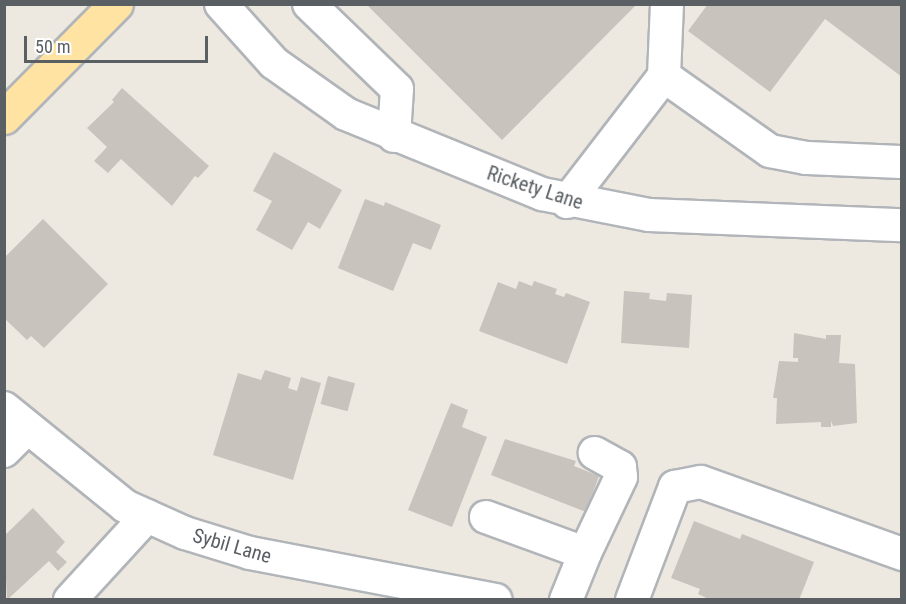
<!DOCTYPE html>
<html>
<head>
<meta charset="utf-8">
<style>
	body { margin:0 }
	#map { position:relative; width:906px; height:604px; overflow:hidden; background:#ede8e0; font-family:"Roboto Condensed",sans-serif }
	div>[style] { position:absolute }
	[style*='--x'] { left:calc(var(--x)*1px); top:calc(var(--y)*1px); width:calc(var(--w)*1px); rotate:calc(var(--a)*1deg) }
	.building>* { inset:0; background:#c8c3bd; transform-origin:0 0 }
	.roads { filter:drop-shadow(2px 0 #b1b5b9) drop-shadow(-2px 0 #b1b5b9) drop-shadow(0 2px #b1b5b9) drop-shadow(0 -2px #b1b5b9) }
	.minor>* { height:32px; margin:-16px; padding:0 16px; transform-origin:16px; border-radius:16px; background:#fff }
	.major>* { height:33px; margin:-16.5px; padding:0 16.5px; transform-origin:16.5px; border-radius:16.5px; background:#ffe3a3 }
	span { translate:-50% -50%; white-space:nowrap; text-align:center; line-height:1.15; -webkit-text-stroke:6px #fff; paint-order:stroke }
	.street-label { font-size:20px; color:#595f63 }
	.frame { position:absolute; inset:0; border:6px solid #595f63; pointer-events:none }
	.scale { position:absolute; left:24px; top:36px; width:184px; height:27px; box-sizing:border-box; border:3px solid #595f63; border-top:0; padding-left:8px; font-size:18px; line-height:21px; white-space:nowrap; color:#595f63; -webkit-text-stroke:4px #fff; paint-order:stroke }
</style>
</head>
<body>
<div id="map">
	<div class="building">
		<div style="clip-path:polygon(366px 4px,637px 4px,502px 140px)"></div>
		<div style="clip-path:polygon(708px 4px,902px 4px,902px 77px,825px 19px,770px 92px,688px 31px)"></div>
		<div style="clip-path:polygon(122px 88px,209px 166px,198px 178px,195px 176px,172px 206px,121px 159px,108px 173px,94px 161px,107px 147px,87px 128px,114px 102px,112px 100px)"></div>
		<div style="clip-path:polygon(274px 152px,342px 190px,320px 229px,308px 222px,292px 250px,256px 230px,272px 201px,253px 191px)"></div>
		<div style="clip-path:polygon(365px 199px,384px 206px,385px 202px,441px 225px,431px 250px,413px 243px,393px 291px,338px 268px)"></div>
		<div style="clip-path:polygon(43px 219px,108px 284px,44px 348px,31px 336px,27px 340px,4px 318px,4px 258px)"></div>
		<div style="clip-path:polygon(519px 281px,532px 286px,534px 281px,557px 289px,555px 294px,564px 297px,566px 293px,590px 302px,567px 364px,479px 331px,498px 282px,516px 289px)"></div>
		<div style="clip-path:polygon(624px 291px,650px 293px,649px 299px,666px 301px,667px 293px,692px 295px,689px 348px,621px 343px)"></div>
		<div style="clip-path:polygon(794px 333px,826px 339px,826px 335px,841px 335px,839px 363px,855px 364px,857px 423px,833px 426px,831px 421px,831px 427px,821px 427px,821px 422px,776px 424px,777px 398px,773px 398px,779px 361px,798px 362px,798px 358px,793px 358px)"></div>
		<div style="clip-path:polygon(265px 370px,291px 378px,288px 388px,297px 391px,301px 377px,321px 383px,293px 480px,213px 455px,238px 373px,261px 380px)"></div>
		<div style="left:328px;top:376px;width:28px;height:29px;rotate:15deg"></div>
		<div style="clip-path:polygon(451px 403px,468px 410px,462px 427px,487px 437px,452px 527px,408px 510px)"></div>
		<div style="clip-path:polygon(505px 439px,576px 461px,574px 466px,599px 476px,586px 512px,491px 475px)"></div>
		<div style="clip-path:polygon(33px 508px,65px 542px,56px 552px,67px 562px,58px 571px,49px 561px,7px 600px,4px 536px)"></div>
		<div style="clip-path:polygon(694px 521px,740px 539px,742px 534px,814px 562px,799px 600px,711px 600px,698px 594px,700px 589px,671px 578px)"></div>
	</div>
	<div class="roads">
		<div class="minor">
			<div style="--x:221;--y:4;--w:79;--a:48.1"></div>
			<div style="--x:274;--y:63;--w:88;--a:35.3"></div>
			<div style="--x:346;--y:114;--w:212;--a:22.2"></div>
			<div style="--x:542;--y:194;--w:109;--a:11.1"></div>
			<div style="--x:649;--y:215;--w:253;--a:2.3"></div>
			<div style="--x:309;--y:4;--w:122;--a:44"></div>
			<div style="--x:397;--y:89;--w:47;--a:93.7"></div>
			<div style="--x:667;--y:4;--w:72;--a:92.4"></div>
			<div style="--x:664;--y:76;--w:130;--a:35.3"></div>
			<div style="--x:770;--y:151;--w:37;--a:11"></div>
			<div style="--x:806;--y:158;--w:96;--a:2.4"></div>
			<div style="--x:567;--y:202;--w:159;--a:-52.4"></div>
			<div style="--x:4;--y:408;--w:156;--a:39"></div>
			<div style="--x:125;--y:506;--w:66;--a:24.2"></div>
			<div style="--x:185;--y:533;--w:68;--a:17.1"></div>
			<div style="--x:250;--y:553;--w:250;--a:10.8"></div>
			<div style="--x:4;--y:451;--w:31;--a:-45"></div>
			<div style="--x:486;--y:517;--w:105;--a:20"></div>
			<div style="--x:585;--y:553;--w:51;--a:112"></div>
			<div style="--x:585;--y:553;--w:84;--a:-64.7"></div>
			<div style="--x:621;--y:477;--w:10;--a:-96"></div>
			<div style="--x:620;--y:467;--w:29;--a:-151"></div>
			<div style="--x:70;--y:600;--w:114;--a:-47.5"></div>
			<div style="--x:632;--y:600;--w:121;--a:-69.2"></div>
			<div style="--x:675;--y:487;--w:26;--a:-11"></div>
			<div style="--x:701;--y:482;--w:214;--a:19.7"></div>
		</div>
		<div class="major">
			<div style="--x:4;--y:117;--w:159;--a:-45.3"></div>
		</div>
	</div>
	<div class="street-label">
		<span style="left:535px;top:188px;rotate:18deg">Rickety Lane</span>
		<span style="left:232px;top:546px;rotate:16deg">Sybil Lane</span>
	</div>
	<div class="frame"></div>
	<div class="scale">50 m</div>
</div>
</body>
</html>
